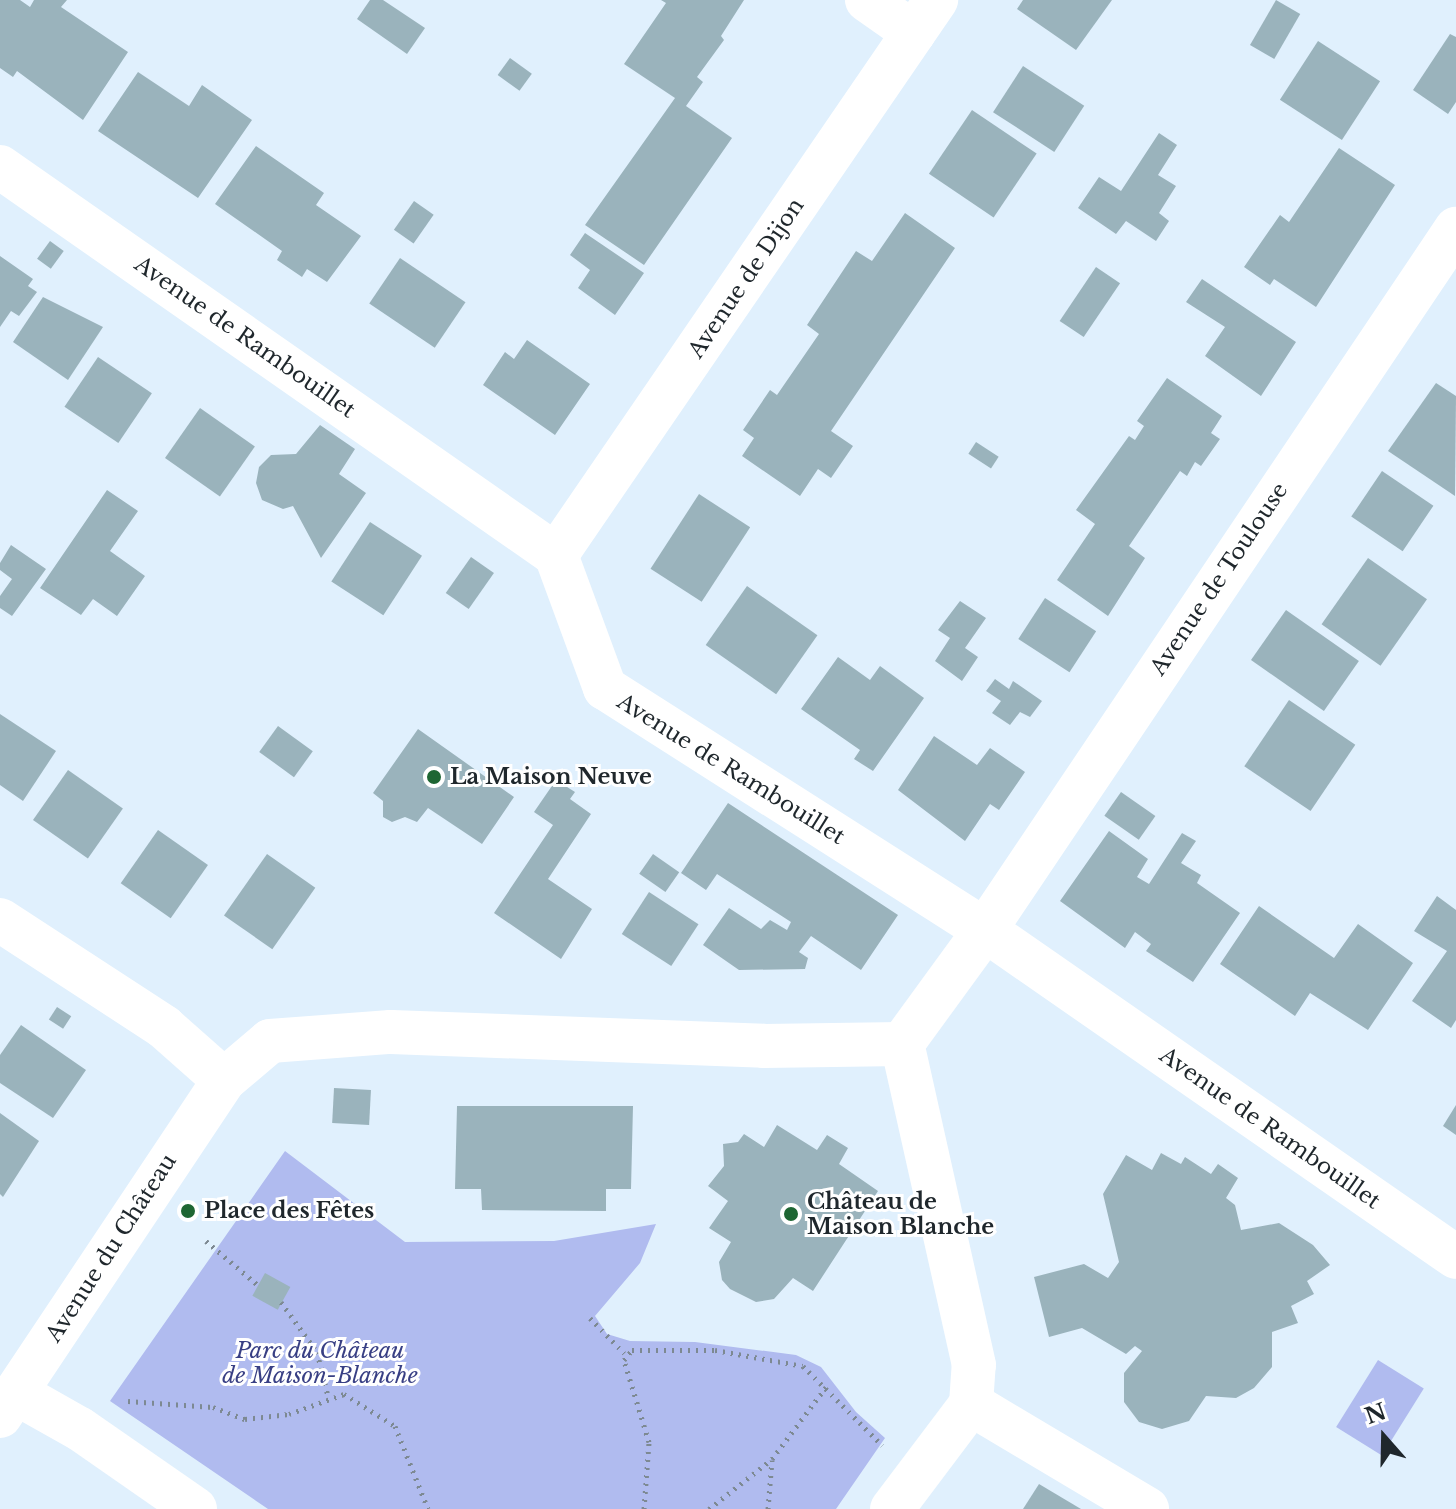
<!DOCTYPE html>
<html>
<head>
<meta charset="utf-8">
<style>
	body { margin:0 }
	#map { position:relative; width:1456px; height:1509px; overflow:hidden; background:#e0f0fd; font-family:"Libre Baskerville",serif }
	div>[style] { position:absolute }
	[style*='--x'] { left:calc(var(--x)*1px); top:calc(var(--y)*1px); width:calc(var(--w)*1px); rotate:calc(var(--a)*1deg) }
	.green>* { inset:0; background:#b0bbef; transform-origin:0 0 }
	.building>* { inset:0; background:#9ab3bc; transform-origin:0 0 }
	.path>* { height:5px; margin-top:-2.5px; transform-origin:0; background:repeating-linear-gradient(90deg,#7d8992 0 2px,transparent 0 8px) }
	.minor>* { height:44px; margin:-22px; padding:0 22px; transform-origin:22px; border-radius:22px; background:#fff }
	.dots>* { width:22px; height:22px; translate:-50% -50%; box-sizing:border-box; border:4px solid #fff; border-radius:50% }
	span { translate:-50% -50%; white-space:nowrap; text-align:center; line-height:1.15; -webkit-text-stroke:6px #fff; paint-order:stroke }
	.street-label { font-size:22px; color:#1f272c }
	.poi-label { font-size:22px; color:#1f272c; font-weight:700 }
	.left { translate:0 -50%; text-align:left }
	.park-label { font-size:22px; color:#383f84; font-style:italic }
	.north { position:absolute; left:1344px; top:1397px; width:80px; height:80px; -webkit-text-stroke:6px #fff; paint-order:stroke; rotate:340deg; font-size:22px; font-weight:700; line-height:32px; text-align:center; color:#1f272c }
	.north::after { content:''; display:block; margin:auto; width:28px; height:36px; background:#1f272c; clip-path:polygon(50% 0,100% 100%,50% 72%,0 100%) }
</style>
</head>
<body>
<div id="map">
	<div class="green">
		<div style="clip-path:polygon(285px 1151px,405px 1242px,554px 1241px,656px 1224px,640px 1263px,595px 1316px,607px 1334px,630px 1341px,695px 1342px,796px 1355px,821px 1367px,856px 1412px,885px 1438px,836px 1509px,268px 1509px,110px 1401px)"></div>
		<div style="left:1378px;top:1360px;width:54px;height:79px;rotate:32deg"></div>
	</div>
	<div class="building">
		<div style="clip-path:polygon(0 0,20px 0,30px 7px,34px 0,67px 0,61px 7px,128px 52px,83px 120px,17px 71px,13px 77px,0 68px)"></div>
		<div style="clip-path:polygon(370px 0,383px 0,425px 28px,407px 54px,357px 19px)"></div>
		<div style="clip-path:polygon(661px 0,744px 0,721px 36px,724px 40px,697px 77px,703px 82px,686px 106px,732px 138px,644px 265px,585px 225px,675px 98px,624px 64px,666px 3px)"></div>
		<div style="clip-path:polygon(1023px 0,1112px 0,1076px 50px,1017px 9px)"></div>
		<div style="left:1276px;top:0;width:28px;height:52px;rotate:30deg"></div>
		<div style="clip-path:polygon(1450px 34px,1456px 37px,1456px 102px,1448px 114px,1413px 90px)"></div>
		<div style="left:1318px;top:41px;width:74px;height:70px;rotate:33deg"></div>
		<div style="left:510px;top:58px;width:27px;height:21px;rotate:36deg"></div>
		<div style="left:1023px;top:66px;width:73px;height:55px;rotate:33deg"></div>
		<div style="clip-path:polygon(138px 72px,189px 106px,202px 85px,252px 120px,198px 198px,98px 131px)"></div>
		<div style="left:972px;top:110px;width:78px;height:77px;rotate:34deg"></div>
		<div style="clip-path:polygon(1159px 133px,1177px 145px,1158px 175px,1176px 186px,1159px 213px,1169px 221px,1156px 241px,1126px 221px,1116px 234px,1078px 208px,1099px 177px,1121px 191px)"></div>
		<div style="clip-path:polygon(256px 146px,324px 193px,316px 205px,361px 236px,327px 282px,307px 269px,302px 277px,277px 260px,282px 251px,215px 204px)"></div>
		<div style="clip-path:polygon(1339px 148px,1395px 185px,1316px 307px,1274px 279px,1270px 285px,1244px 267px,1280px 215px,1289px 222px)"></div>
		<div style="left:414px;top:201px;width:24px;height:35px;rotate:35deg"></div>
		<div style="clip-path:polygon(905px 213px,955px 248px,831px 431px,853px 446px,831px 478px,818px 469px,800px 496px,742px 456px,754px 438px,743px 430px,770px 390px,777px 395px,819px 334px,807px 325px,856px 251px,872px 261px)"></div>
		<div style="clip-path:polygon(585px 233px,644px 273px,615px 315px,578px 288px,590px 270px,570px 255px)"></div>
		<div style="left:50px;top:241px;width:17px;height:22px;rotate:36deg"></div>
		<div style="clip-path:polygon(0 256px,33px 279px,28px 286px,37px 292px,19px 316px,11px 311px,0 327px)"></div>
		<div style="left:400px;top:258px;width:79px;height:55px;rotate:34deg"></div>
		<div style="left:1096px;top:267px;width:29px;height:65px;rotate:34deg"></div>
		<div style="clip-path:polygon(1202px 279px,1296px 342px,1261px 396px,1205px 356px,1225px 327px,1186px 302px)"></div>
		<div style="clip-path:polygon(43px 297px,103px 327px,68px 380px,13px 342px)"></div>
		<div style="clip-path:polygon(527px 340px,590px 384px,555px 435px,483px 385px,505px 352px,514px 359px)"></div>
		<div style="left:98px;top:357px;width:65px;height:60px;rotate:34deg"></div>
		<div style="clip-path:polygon(1167px 378px,1222px 416px,1211px 433px,1220px 439px,1201px 466px,1195px 462px,1187px 476px,1180px 471px,1129px 546px,1145px 558px,1108px 616px,1057px 580px,1095px 524px,1076px 510px,1129px 436px,1135px 440px,1144px 426px,1137px 421px)"></div>
		<div style="clip-path:polygon(1436px 383px,1456px 396px,1455px 496px,1388px 451px)"></div>
		<div style="left:200px;top:408px;width:67px;height:61px;rotate:35deg"></div>
		<div style="clip-path:polygon(320px 425px,355px 449px,339px 474px,366px 493px,321px 558px,293px 506px,283px 509px,262px 500px,256px 483px,259px 467px,271px 455px,296px 454px)"></div>
		<div style="left:976px;top:442px;width:27px;height:14px;rotate:33deg"></div>
		<div style="left:1382px;top:471px;width:62px;height:55px;rotate:34deg"></div>
		<div style="clip-path:polygon(107px 490px,138px 511px,110px 551px,145px 576px,117px 616px,93px 599px,81px 615px,40px 588px)"></div>
		<div style="left:699px;top:494px;width:61px;height:89px;rotate:33deg"></div>
		<div style="left:370px;top:522px;width:62px;height:71px;rotate:33deg"></div>
		<div style="clip-path:polygon(11px 545px,46px 569px,12px 616px,0 608px,0 596px,12px 579px,0 570px,0 563px)"></div>
		<div style="left:471px;top:557px;width:28px;height:44px;rotate:35deg"></div>
		<div style="left:1368px;top:558px;width:72px;height:81px;rotate:35deg"></div>
		<div style="left:747px;top:586px;width:86px;height:72px;rotate:35deg"></div>
		<div style="left:1045px;top:598px;width:61px;height:49px;rotate:33deg"></div>
		<div style="clip-path:polygon(960px 601px,986px 618px,965px 648px,978px 657px,962px 681px,935px 661px,950px 638px,938px 630px)"></div>
		<div style="left:1286px;top:610px;width:89px;height:61px;rotate:35deg"></div>
		<div style="clip-path:polygon(838px 657px,870px 680px,880px 666px,924px 698px,873px 771px,854px 759px,860px 750px,801px 709px)"></div>
		<div style="clip-path:polygon(995px 679px,1009px 689px,1013px 681px,1042px 701px,1030px 717px,1020px 712px,1010px 725px,992px 713px,1001px 701px,986px 691px)"></div>
		<div style="left:1289px;top:700px;width:80px;height:80px;rotate:34deg"></div>
		<div style="clip-path:polygon(0 714px,56px 751px,23px 801px,0 785px)"></div>
		<div style="left:278px;top:726px;width:43px;height:32px;rotate:36deg"></div>
		<div style="clip-path:polygon(418px 729px,514px 797px,482px 844px,428px 808px,417px 822px,405px 817px,392px 822px,383px 817px,383px 801px,373px 793px)"></div>
		<div style="clip-path:polygon(934px 736px,977px 765px,990px 748px,1025px 772px,999px 810px,990px 804px,965px 841px,898px 790px)"></div>
		<div style="left:68px;top:770px;width:67px;height:61px;rotate:35deg"></div>
		<div style="clip-path:polygon(556px 780px,575px 792px,570px 799px,591px 814px,548px 879px,592px 909px,561px 959px,494px 913px,553px 825px,534px 812px)"></div>
		<div style="left:1121px;top:792px;width:42px;height:29px;rotate:35deg"></div>
		<div style="clip-path:polygon(728px 803px,898px 915px,861px 970px,811px 936px,799px 952px,808px 958px,805px 969px,739px 970px,703px 945px,729px 908px,761px 929px,770px 920px,787px 930px,791px 922px,717px 874px,706px 890px,681px 873px)"></div>
		<div style="left:158px;top:830px;width:61px;height:65px;rotate:35deg"></div>
		<div style="clip-path:polygon(1109px 831px,1148px 859px,1137px 877px,1149px 884px,1182px 833px,1196px 841px,1181px 863px,1201px 875px,1197px 883px,1240px 913px,1193px 982px,1146px 951px,1151px 944px,1135px 932px,1125px 948px,1060px 901px)"></div>
		<div style="left:267px;top:854px;width:59px;height:75px;rotate:35deg"></div>
		<div style="left:653px;top:854px;width:32px;height:24px;rotate:35deg"></div>
		<div style="left:649px;top:892px;width:59px;height:50px;rotate:33deg"></div>
		<div style="clip-path:polygon(1437px 896px,1456px 910px,1456px 1020px,1451px 1028px,1412px 1001px,1447px 951px,1414px 931px)"></div>
		<div style="clip-path:polygon(1259px 906px,1334px 958px,1358px 924px,1413px 963px,1368px 1030px,1310px 993px,1295px 1016px,1220px 964px)"></div>
		<div style="left:57px;top:1007px;width:17px;height:15px;rotate:33deg"></div>
		<div style="clip-path:polygon(21px 1025px,86px 1070px,53px 1118px,0 1083px,0 1055px)"></div>
		<div style="left:334px;top:1088px;width:37px;height:35px;rotate:3deg"></div>
		<div style="clip-path:polygon(1456px 1105px,1456px 1135px,1443px 1126px)"></div>
		<div style="clip-path:polygon(457px 1106px,633px 1106px,631px 1189px,606px 1189px,606px 1211px,482px 1210px,481px 1189px,455px 1189px)"></div>
		<div style="clip-path:polygon(0 1113px,39px 1141px,3px 1197px,0 1194px)"></div>
		<div style="clip-path:polygon(777px 1125px,817px 1150px,827px 1135px,848px 1148px,839px 1164px,878px 1191px,813px 1291px,793px 1278px,774px 1299px,756px 1302px,730px 1289px,722px 1280px,719px 1262px,731px 1242px,709px 1228px,728px 1201px,708px 1186px,724px 1166px,723px 1144px,738px 1142px,744px 1134px,764px 1147px)"></div>
		<div style="clip-path:polygon(1161px 1153px,1181px 1164px,1185px 1157px,1211px 1174px,1218px 1164px,1238px 1178px,1226px 1198px,1235px 1205px,1241px 1230px,1279px 1223px,1313px 1245px,1330px 1265px,1307px 1281px,1314px 1294px,1291px 1306px,1298px 1323px,1272px 1332px,1272px 1367px,1254px 1388px,1236px 1398px,1206px 1396px,1189px 1421px,1162px 1429px,1139px 1422px,1124px 1402px,1124px 1373px,1142px 1351px,1135px 1346px,1126px 1354px,1082px 1328px,1049px 1337px,1034px 1277px,1084px 1264px,1108px 1278px,1119px 1262px,1103px 1194px,1126px 1155px,1152px 1170px)"></div>
		<div style="left:265px;top:1273px;width:29px;height:26px;rotate:29deg"></div>
		<div style="clip-path:polygon(1039px 1484px,1081px 1509px,1023px 1509px)"></div>
	</div>
	<div class="path">
		<div style="--x:206;--y:1241;--w:70;--a:40.3"></div>
		<div style="--x:281;--y:1302;--w:62;--a:54.2"></div>
		<div style="--x:317;--y:1352;--w:45;--a:76"></div>
		<div style="--x:590;--y:1318;--w:49;--a:45.8"></div>
		<div style="--x:128;--y:1401;--w:85;--a:4"></div>
		<div style="--x:213;--y:1407;--w:34;--a:21"></div>
		<div style="--x:245;--y:1419;--w:44;--a:-6.5"></div>
		<div style="--x:289;--y:1414;--w:59;--a:-20"></div>
		<div style="--x:344;--y:1394;--w:60;--a:32.1"></div>
		<div style="--x:395;--y:1426;--w:89;--a:68.3"></div>
		<div style="--x:644;--y:1509;--w:67;--a:-85.7"></div>
		<div style="--x:649;--y:1442;--w:86;--a:-107"></div>
		<div style="--x:624;--y:1360;--w:13;--a:-51"></div>
		<div style="--x:632;--y:1350;--w:83;--a:0"></div>
		<div style="--x:715;--y:1350;--w:89;--a:10.3"></div>
		<div style="--x:803;--y:1366;--w:112;--a:45"></div>
		<div style="--x:709;--y:1509;--w:80;--a:-38.4"></div>
		<div style="--x:772;--y:1459;--w:90;--a:-53.1"></div>
		<div style="--x:768;--y:1509;--w:49;--a:-85.3"></div>
	</div>
	<div class="minor">
		<div style="--x:867;--y:0;--w:57;--a:35.1"></div>
		<div style="--x:0;--y:167;--w:678;--a:34.91"></div>
		<div style="--x:556;--y:555;--w:142;--a:69.8"></div>
		<div style="--x:605;--y:688;--w:451;--a:32.5"></div>
		<div style="--x:985;--y:930;--w:573;--a:34.77"></div>
		<div style="--x:556;--y:555;--w:673;--a:-55.6"></div>
		<div style="--x:0;--y:920;--w:196;--a:33.1"></div>
		<div style="--x:164;--y:1027;--w:80;--a:41.5"></div>
		<div style="--x:16;--y:1393;--w:73;--a:29.4"></div>
		<div style="--x:80;--y:1429;--w:140;--a:34.8"></div>
		<div style="--x:971;--y:1404;--w:205;--a:30.8"></div>
		<div style="--x:0;--y:1416;--w:404;--a:-56.3"></div>
		<div style="--x:224;--y:1080;--w:60;--a:-40.3"></div>
		<div style="--x:270;--y:1041;--w:121;--a:-4.3"></div>
		<div style="--x:391;--y:1032;--w:373;--a:2.1"></div>
		<div style="--x:764;--y:1046;--w:138;--a:-0.8"></div>
		<div style="--x:892;--y:1509;--w:131;--a:-53"></div>
		<div style="--x:971;--y:1404;--w:39;--a:-86"></div>
		<div style="--x:974;--y:1365;--w:329;--a:-102.6"></div>
		<div style="--x:902;--y:1044;--w:141;--a:-53.9"></div>
		<div style="--x:985;--y:930;--w:845;--a:-56.1"></div>
	</div>
	<div class="dots">
		<div style="left:434px;top:777px;background:#1e6633"></div>
		<div style="left:188px;top:1211px;background:#1e6633"></div>
		<div style="left:791px;top:1214px;background:#1e6633"></div>
	</div>
	<div class="street-label">
		<span style="left:746px;top:278px;rotate:-56deg">Avenue de Dijon</span>
		<span style="left:245px;top:337px;rotate:35deg">Avenue de Rambouillet</span>
		<span style="left:1219px;top:579px;rotate:-56deg">Avenue de Toulouse</span>
		<span style="left:731px;top:769px;rotate:32deg">Avenue de Rambouillet</span>
		<span style="left:1270px;top:1128px;rotate:35deg">Avenue de Rambouillet</span>
		<span style="left:111px;top:1248px;rotate:-57deg">Avenue du Château</span>
	</div>
	<div class="poi-label">
		<span class="left" style="left:450px;top:777px">La Maison Neuve</span>
		<span class="left" style="left:807px;top:1214px">Château de<br>Maison Blanche</span>
		<span class="left" style="left:204px;top:1211px">Place des Fêtes</span>
	</div>
	<div class="park-label">
		<span style="left:320px;top:1363px">Parc du Château<br>de Maison-Blanche</span>
	</div>
	<div class="north">N</div>
</div>
</body>
</html>
